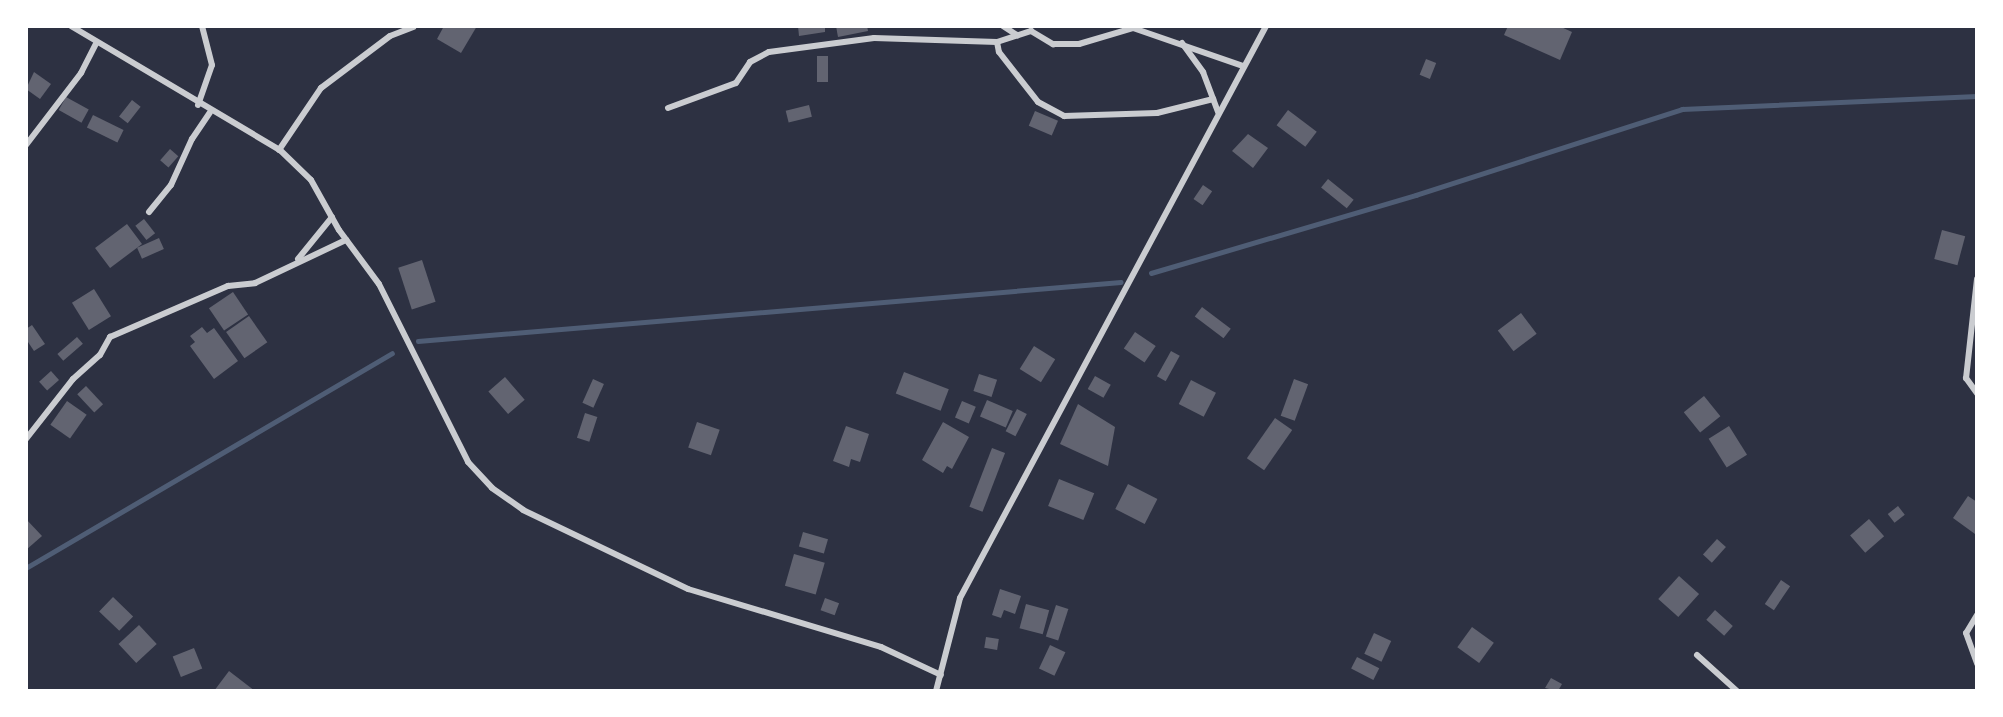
<!DOCTYPE html>
<html>
<head>
<meta charset="utf-8">
<style>
	body { margin:0 }
	#map { position:relative; width:2003px; height:717px; overflow:hidden; background:#2d3142; font-family:Barlow,sans-serif }
	div>[style] { position:absolute }
	[style*='--x'] { left:calc(var(--x)*1px); top:calc(var(--y)*1px); width:calc(var(--w)*1px); rotate:calc(var(--a)*1deg) }
	.stream>* { height:4.5px; margin:-2.25px; padding:0 2.25px; transform-origin:2.25px; border-radius:2.25px; background:#4f5d75 }
	.building>* { inset:0; background:#626471; transform-origin:0 0 }
	.minor>* { height:6px; margin:-3px; padding:0 3px; transform-origin:3px; border-radius:3px; background:#caccd0 }
	span { translate:-50% -50%; white-space:nowrap; text-align:center; line-height:1.15; -webkit-text-stroke:5px #fff; paint-order:stroke }
	.frame { position:absolute; inset:0; border:28px solid #fff; pointer-events:none }
</style>
</head>
<body>
<div id="map">
	<div class="stream">
		<div style="--x:1151;--y:273;--w:276;--a:-16.4"></div>
		<div style="--x:1416;--y:195;--w:280;--a:-17.9"></div>
		<div style="--x:1682;--y:109;--w:295;--a:-2.5"></div>
		<div style="--x:418;--y:341;--w:705;--a:-4.8"></div>
		<div style="--x:26;--y:568;--w:424;--a:-30.4"></div>
	</div>
	<div class="building">
		<div style="clip-path:polygon(444px 26px,477px 26px,461px 53px,437px 39px)"></div>
		<div style="clip-path:polygon(798px 26px,825px 26px,825px 32px,799px 36px)"></div>
		<div style="clip-path:polygon(836px 26px,867px 26px,868px 31px,838px 37px)"></div>
		<div style="clip-path:polygon(1508px 26px,1559px 26px,1572px 32px,1560px 60px,1504px 35px)"></div>
		<div style="left:817px;top:56px;width:11px;height:26px"></div>
		<div style="left:1426px;top:59px;width:11px;height:17px;rotate:22deg"></div>
		<div style="clip-path:polygon(34px 72px,51px 84px,40px 99px,26px 89px)"></div>
		<div style="left:66px;top:97px;width:26px;height:15px;rotate:29deg"></div>
		<div style="left:132px;top:100px;width:11px;height:21px;rotate:38deg"></div>
		<div style="left:809px;top:105px;width:12px;height:24px;rotate:76deg"></div>
		<div style="left:1288px;top:110px;width:36px;height:19px;rotate:37deg"></div>
		<div style="left:1035px;top:111px;width:25px;height:16px;rotate:23deg"></div>
		<div style="left:93px;top:115px;width:34px;height:14px;rotate:26deg"></div>
		<div style="clip-path:polygon(1248px 134px,1268px 148px,1253px 168px,1232px 151px)"></div>
		<div style="left:170px;top:149px;width:11px;height:15px;rotate:41deg"></div>
		<div style="left:1328px;top:179px;width:33px;height:11px;rotate:39deg"></div>
		<div style="left:1203px;top:185px;width:11px;height:17px;rotate:34deg"></div>
		<div style="left:144px;top:219px;width:18px;height:11px;rotate:52deg"></div>
		<div style="left:127px;top:224px;width:25px;height:40px;rotate:53deg"></div>
		<div style="left:1942px;top:230px;width:24px;height:30px;rotate:15deg"></div>
		<div style="left:159px;top:238px;width:12px;height:24px;rotate:66deg"></div>
		<div style="left:422px;top:260px;width:44px;height:25px;rotate:72deg"></div>
		<div style="left:94px;top:289px;width:32px;height:26px;rotate:58deg"></div>
		<div style="left:233px;top:292px;width:27px;height:29px;rotate:56deg"></div>
		<div style="left:1202px;top:307px;width:36px;height:12px;rotate:37deg"></div>
		<div style="left:1521px;top:313px;width:26px;height:29px;rotate:53deg"></div>
		<div style="left:249px;top:316px;width:32px;height:28px;rotate:55deg"></div>
		<div style="clip-path:polygon(32px 325px,45px 344px,34px 351px,26px 339px,26px 329px)"></div>
		<div style="clip-path:polygon(202px 327px,207px 333px,214px 328px,238px 361px,214px 379px,190px 346px,195px 342px,190px 336px)"></div>
		<div style="left:1135px;top:332px;width:25px;height:20px;rotate:34deg"></div>
		<div style="left:77px;top:337px;width:9px;height:26px;rotate:49deg"></div>
		<div style="left:1034px;top:346px;width:25px;height:27px;rotate:32deg"></div>
		<div style="left:1171px;top:351px;width:10px;height:29px;rotate:29deg"></div>
		<div style="left:51px;top:371px;width:12px;height:16px;rotate:48deg"></div>
		<div style="left:904px;top:372px;width:48px;height:23px;rotate:21deg"></div>
		<div style="left:979px;top:374px;width:19px;height:18px;rotate:18deg"></div>
		<div style="left:1095px;top:376px;width:18px;height:15px;rotate:29deg"></div>
		<div style="left:505px;top:377px;width:30px;height:22px;rotate:49deg"></div>
		<div style="left:593px;top:379px;width:12px;height:26px;rotate:24deg"></div>
		<div style="left:1294px;top:379px;width:15px;height:39px;rotate:20deg"></div>
		<div style="left:1191px;top:380px;width:28px;height:27px;rotate:27deg"></div>
		<div style="left:86px;top:386px;width:25px;height:12px;rotate:47deg"></div>
		<div style="left:1704px;top:396px;width:26px;height:26px;rotate:51deg"></div>
		<div style="left:987px;top:400px;width:28px;height:18px;rotate:23deg"></div>
		<div style="left:67px;top:401px;width:24px;height:29px;rotate:35deg"></div>
		<div style="left:962px;top:401px;width:15px;height:18px;rotate:23deg"></div>
		<div style="clip-path:polygon(1078px 404px,1115px 427px,1108px 466px,1060px 444px)"></div>
		<div style="left:1017px;top:409px;width:11px;height:25px;rotate:27deg"></div>
		<div style="left:585px;top:413px;width:13px;height:26px;rotate:18deg"></div>
		<div style="left:1275px;top:418px;width:21px;height:49px;rotate:35deg"></div>
		<div style="left:697px;top:422px;width:24px;height:27px;rotate:19deg"></div>
		<div style="clip-path:polygon(943px 422px,969px 437px,952px 469px,947px 466px,943px 473px,922px 460px)"></div>
		<div style="clip-path:polygon(846px 426px,869px 434px,860px 462px,851px 459px,849px 467px,833px 461px)"></div>
		<div style="left:1729px;top:426px;width:34px;height:24px;rotate:58deg"></div>
		<div style="left:992px;top:448px;width:14px;height:63px;rotate:21deg"></div>
		<div style="left:1059px;top:479px;width:38px;height:29px;rotate:22deg"></div>
		<div style="left:1128px;top:484px;width:33px;height:28px;rotate:27deg"></div>
		<div style="clip-path:polygon(1968px 496px,1977px 502px,1975px 534px,1953px 518px)"></div>
		<div style="left:1898px;top:506px;width:11px;height:13px;rotate:52deg"></div>
		<div style="clip-path:polygon(26px 519px,42px 536px,26px 550px)"></div>
		<div style="left:1869px;top:519px;width:23px;height:25px;rotate:49deg"></div>
		<div style="left:803px;top:532px;width:26px;height:15px;rotate:16deg"></div>
		<div style="left:1717px;top:539px;width:12px;height:21px;rotate:42deg"></div>
		<div style="left:794px;top:554px;width:32px;height:33px;rotate:16deg"></div>
		<div style="left:1679px;top:576px;width:27px;height:31px;rotate:42deg"></div>
		<div style="left:1781px;top:580px;width:11px;height:29px;rotate:34deg"></div>
		<div style="clip-path:polygon(1000px 589px,1021px 596px,1015px 614px,1004px 610px,1001px 618px,992px 615px)"></div>
		<div style="left:113px;top:597px;width:28px;height:20px;rotate:44deg"></div>
		<div style="left:825px;top:598px;width:15px;height:13px;rotate:20deg"></div>
		<div style="left:1026px;top:604px;width:24px;height:25px;rotate:15deg"></div>
		<div style="left:1056px;top:605px;width:13px;height:33px;rotate:18deg"></div>
		<div style="left:1715px;top:610px;width:24px;height:13px;rotate:42deg"></div>
		<div style="left:139px;top:625px;width:26px;height:28px;rotate:47deg"></div>
		<div style="left:1472px;top:627px;width:27px;height:25px;rotate:36deg"></div>
		<div style="left:1374px;top:633px;width:19px;height:23px;rotate:25deg"></div>
		<div style="left:986px;top:637px;width:13px;height:11px;rotate:9deg"></div>
		<div style="left:1050px;top:645px;width:17px;height:26px;rotate:25deg"></div>
		<div style="left:194px;top:648px;width:22px;height:23px;rotate:68deg"></div>
		<div style="left:1357px;top:657px;width:25px;height:13px;rotate:27deg"></div>
		<div style="clip-path:polygon(229px 671px,255px 691px,214px 691px)"></div>
		<div style="clip-path:polygon(1551px 678px,1562px 684px,1558px 691px,1545px 688px)"></div>
	</div>
	<div class="minor">
		<div style="--x:71;--y:26;--w:243;--a:30.7"></div>
		<div style="--x:280;--y:150;--w:43;--a:44.1"></div>
		<div style="--x:311;--y:180;--w:57;--a:60.8"></div>
		<div style="--x:339;--y:230;--w:67;--a:53.5"></div>
		<div style="--x:379;--y:284;--w:199;--a:63.4"></div>
		<div style="--x:468;--y:462;--w:35;--a:47"></div>
		<div style="--x:492;--y:488;--w:38;--a:35"></div>
		<div style="--x:523;--y:510;--w:183;--a:25.6"></div>
		<div style="--x:688;--y:589;--w:202;--a:16.7"></div>
		<div style="--x:881;--y:647;--w:66;--a:25"></div>
		<div style="--x:1003;--y:26;--w:17;--a:33"></div>
		<div style="--x:997;--y:42;--w:10;--a:79"></div>
		<div style="--x:999;--y:52;--w:63;--a:52"></div>
		<div style="--x:1038;--y:102;--w:30;--a:28"></div>
		<div style="--x:1064;--y:116;--w:93;--a:-1.8"></div>
		<div style="--x:1157;--y:113;--w:58;--a:-14"></div>
		<div style="--x:1182;--y:43;--w:36;--a:54"></div>
		<div style="--x:1203;--y:72;--w:43;--a:69.4"></div>
		<div style="--x:198;--y:105;--w:42;--a:-70.7"></div>
		<div style="--x:212;--y:65;--w:40;--a:-104.4"></div>
		<div style="--x:668;--y:108;--w:72;--a:-20.2"></div>
		<div style="--x:736;--y:83;--w:25;--a:-56"></div>
		<div style="--x:750;--y:62;--w:21;--a:-28"></div>
		<div style="--x:769;--y:52;--w:106;--a:-7.6"></div>
		<div style="--x:874;--y:38;--w:123;--a:1.9"></div>
		<div style="--x:997;--y:42;--w:36;--a:-18"></div>
		<div style="--x:1031;--y:31;--w:26;--a:31"></div>
		<div style="--x:1053;--y:44;--w:26;--a:0"></div>
		<div style="--x:1079;--y:44;--w:56;--a:-16.5"></div>
		<div style="--x:1133;--y:28;--w:116;--a:19.1"></div>
		<div style="--x:26;--y:145;--w:91;--a:-52.6"></div>
		<div style="--x:81;--y:73;--w:33;--a:-63"></div>
		<div style="--x:279;--y:150;--w:75;--a:-55.9"></div>
		<div style="--x:321;--y:88;--w:86;--a:-37"></div>
		<div style="--x:390;--y:36;--w:25;--a:-21"></div>
		<div style="--x:149;--y:212;--w:35;--a:-51"></div>
		<div style="--x:171;--y:185;--w:51;--a:-65.5"></div>
		<div style="--x:192;--y:139;--w:32;--a:-56"></div>
		<div style="--x:298;--y:259;--w:54;--a:-51"></div>
		<div style="--x:1977;--y:279;--w:100;--a:96.3"></div>
		<div style="--x:1966;--y:378;--w:19;--a:54"></div>
		<div style="--x:26;--y:439;--w:76;--a:-51.9"></div>
		<div style="--x:73;--y:379;--w:36;--a:-42"></div>
		<div style="--x:100;--y:355;--w:21;--a:-61"></div>
		<div style="--x:110;--y:337;--w:129;--a:-23.4"></div>
		<div style="--x:228;--y:286;--w:27;--a:-6"></div>
		<div style="--x:255;--y:283;--w:101;--a:-25.3"></div>
		<div style="--x:1977;--y:615;--w:21;--a:121"></div>
		<div style="--x:1966;--y:633;--w:33;--a:70"></div>
		<div style="--x:1697;--y:655;--w:54;--a:42"></div>
		<div style="--x:936;--y:691;--w:96;--a:-75.5"></div>
		<div style="--x:960;--y:598;--w:649;--a:-61.85"></div>
	</div>
	<div class="frame"></div>
</div>
</body>
</html>
